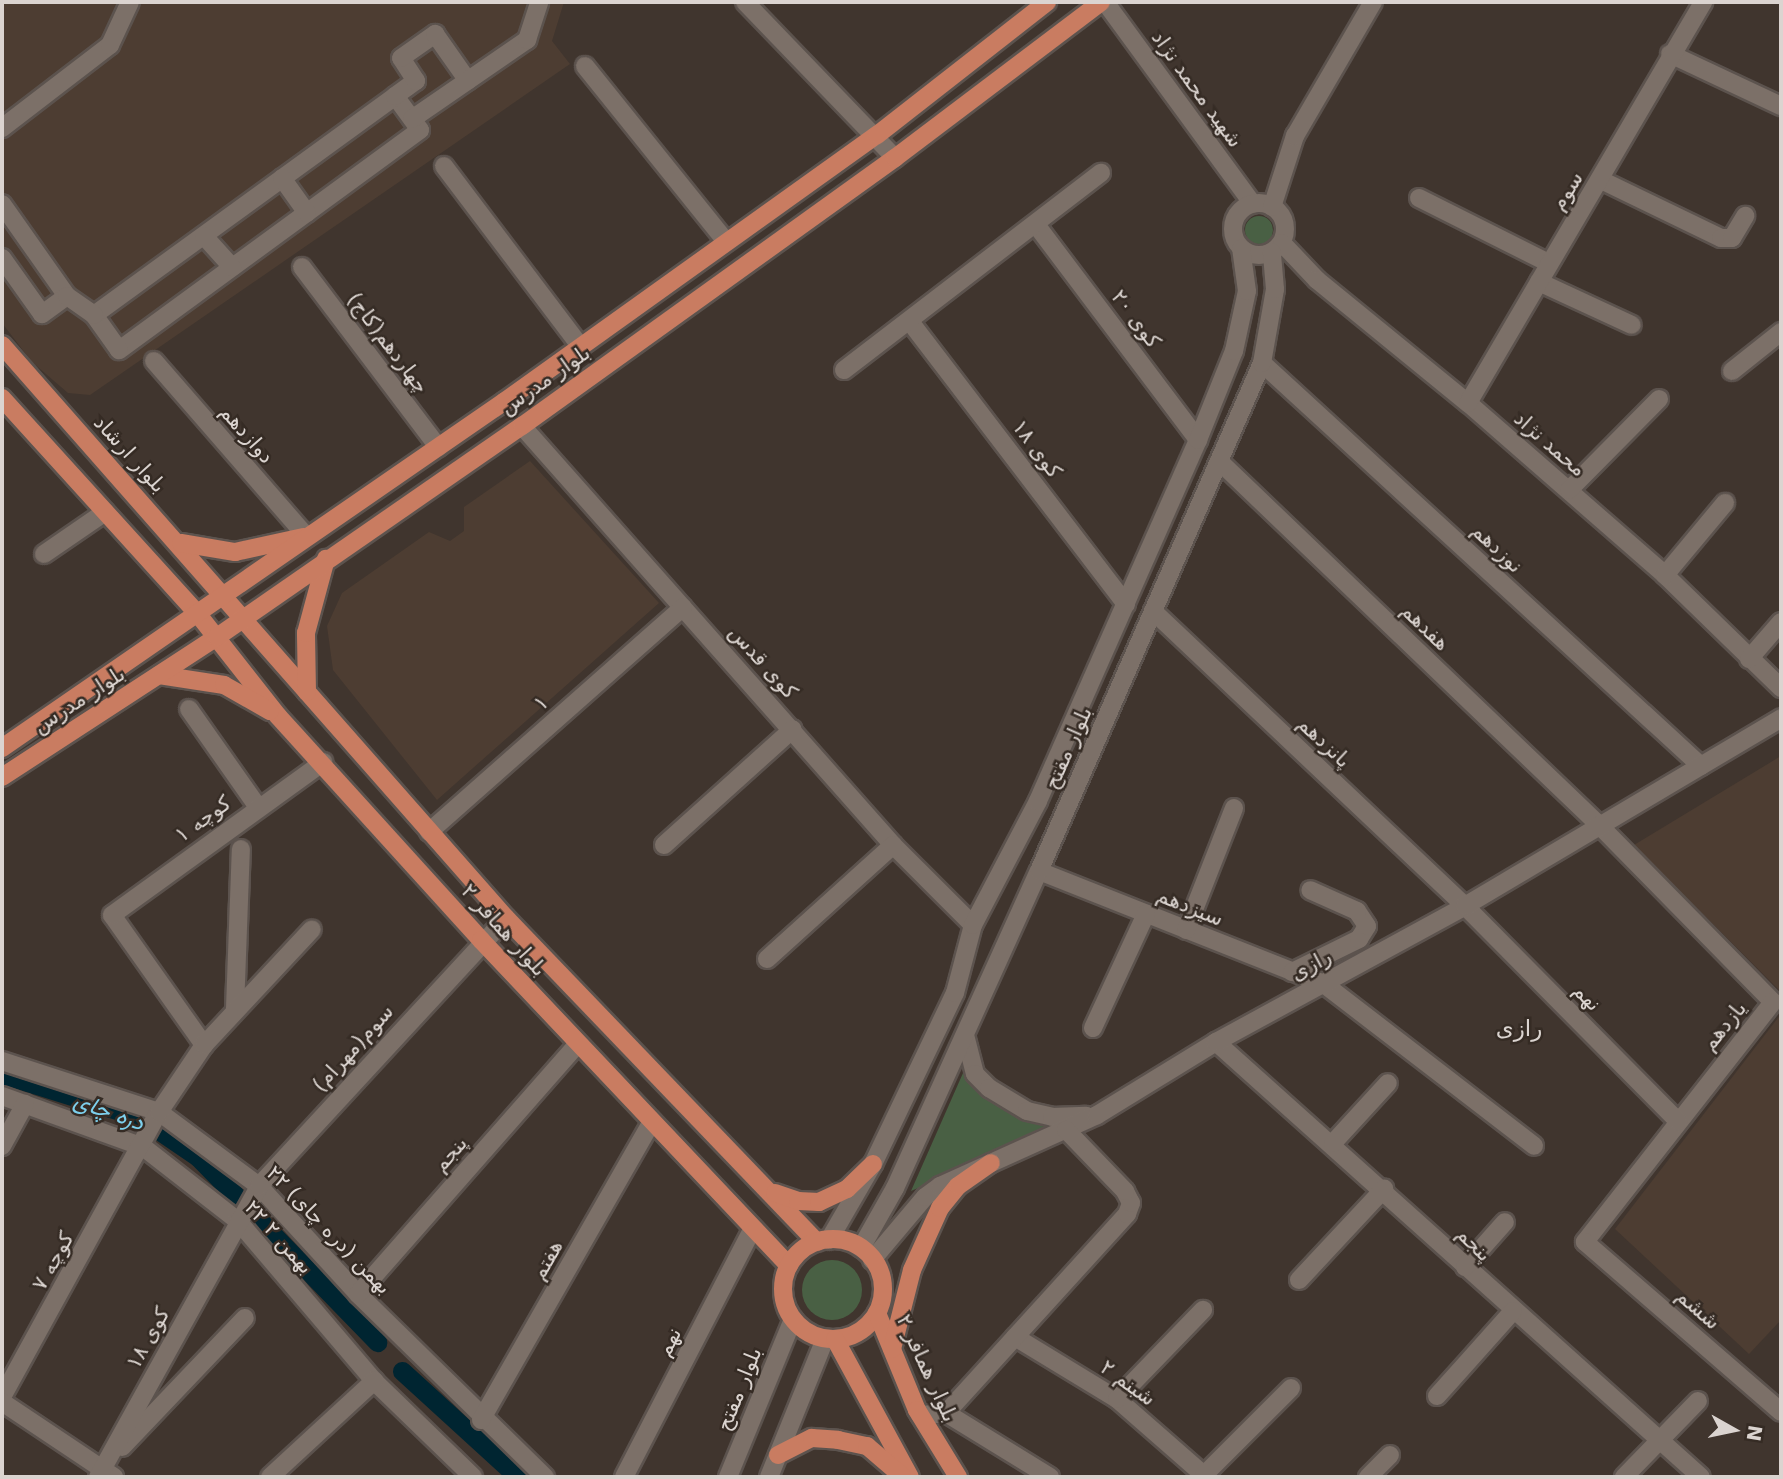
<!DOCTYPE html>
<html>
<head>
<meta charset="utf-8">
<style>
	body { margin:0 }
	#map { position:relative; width:1783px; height:1479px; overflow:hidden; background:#40352e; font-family:"DejaVu Sans",Vazirmatn,sans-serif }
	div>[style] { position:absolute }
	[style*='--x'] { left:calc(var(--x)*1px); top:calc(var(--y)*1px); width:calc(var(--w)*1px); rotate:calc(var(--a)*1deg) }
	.built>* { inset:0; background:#4d3d32 }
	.green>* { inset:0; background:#496044 }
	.round { border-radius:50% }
	.canal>* { height:19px; margin:-9.5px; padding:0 9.5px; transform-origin:9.5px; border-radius:9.5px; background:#002531 }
	.roads { filter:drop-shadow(2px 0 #5c534e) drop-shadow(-2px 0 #5c534e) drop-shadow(0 2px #5c534e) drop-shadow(0 -2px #5c534e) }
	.minor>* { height:18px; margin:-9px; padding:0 9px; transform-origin:9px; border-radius:9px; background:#7c7068 }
	.minor>.ring { margin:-9px; padding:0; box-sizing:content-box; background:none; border:18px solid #7c7068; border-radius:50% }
	.major>* { height:18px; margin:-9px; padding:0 9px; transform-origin:9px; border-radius:9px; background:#c97c61 }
	.major>.ring { margin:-9px; padding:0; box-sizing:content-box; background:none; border:18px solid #c97c61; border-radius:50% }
	span { translate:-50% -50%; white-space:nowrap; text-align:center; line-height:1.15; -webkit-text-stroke:5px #352b24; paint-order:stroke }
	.street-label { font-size:21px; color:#dbd4d0 }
	.neighbourhood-label { font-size:23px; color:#dbd4d0 }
	.water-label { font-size:23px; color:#7dd0ed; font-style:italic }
	.frame { position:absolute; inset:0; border:4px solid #dbd4d0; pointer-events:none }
	.north { position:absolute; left:1699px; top:1395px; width:70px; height:70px; -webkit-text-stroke:5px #352b24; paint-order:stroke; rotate:99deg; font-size:19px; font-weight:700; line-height:28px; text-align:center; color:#dbd4d0 }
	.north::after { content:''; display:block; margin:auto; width:24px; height:32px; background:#dbd4d0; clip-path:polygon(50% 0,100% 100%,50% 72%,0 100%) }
</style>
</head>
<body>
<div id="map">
	<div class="built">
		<div style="clip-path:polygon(2px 2px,564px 2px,552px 41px,570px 64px,90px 395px,68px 393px,32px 362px,2px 323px)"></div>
		<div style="clip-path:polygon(530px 461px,659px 603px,437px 800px,333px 670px,327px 626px,342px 593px,429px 532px,450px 541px,464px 531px,464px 507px)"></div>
		<div style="clip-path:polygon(1781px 756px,1781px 992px,1634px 845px)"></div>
		<div style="clip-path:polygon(1781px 1014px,1781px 1320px,1749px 1354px,1615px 1229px)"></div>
	</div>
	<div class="green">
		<div class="round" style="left:1245px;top:216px;width:28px;height:28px"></div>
		<div style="clip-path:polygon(963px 1073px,1003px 1109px,1058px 1128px,911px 1191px)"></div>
		<div class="round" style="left:802px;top:1260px;width:60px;height:60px"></div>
	</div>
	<div class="canal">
		<div style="--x:2;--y:1074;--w:144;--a:17.4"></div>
		<div style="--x:139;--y:1117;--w:71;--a:34.1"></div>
		<div style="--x:198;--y:1157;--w:54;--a:45.7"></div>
		<div style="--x:257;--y:1218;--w:173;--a:45.9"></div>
		<div style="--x:402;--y:1371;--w:157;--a:42.4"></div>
	</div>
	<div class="roads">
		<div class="minor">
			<div style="--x:745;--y:2;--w:216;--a:46.1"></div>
			<div style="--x:1105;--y:2;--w:250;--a:53.8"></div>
			<div style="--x:1670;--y:54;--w:123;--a:25.1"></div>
			<div style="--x:585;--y:66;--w:223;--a:51.2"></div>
			<div style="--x:395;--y:96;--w:42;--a:53.7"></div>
			<div style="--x:420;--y:130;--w:373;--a:143.8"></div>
			<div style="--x:119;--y:350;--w:43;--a:-125.5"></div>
			<div style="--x:94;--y:315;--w:372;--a:-36"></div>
			<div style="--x:395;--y:96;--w:26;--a:-36"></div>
			<div style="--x:416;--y:81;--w:27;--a:-123"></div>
			<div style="--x:401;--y:58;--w:42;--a:-35.2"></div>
			<div style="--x:435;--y:34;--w:57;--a:54.9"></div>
			<div style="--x:412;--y:119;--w:140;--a:-34.5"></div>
			<div style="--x:527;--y:40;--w:40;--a:-72"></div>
			<div style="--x:2;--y:128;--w:136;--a:-37.5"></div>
			<div style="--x:110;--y:45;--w:47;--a:-65.1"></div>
			<div style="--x:444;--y:166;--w:226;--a:52.9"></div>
			<div style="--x:282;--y:178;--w:43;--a:54.5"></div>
			<div style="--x:1601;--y:180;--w:133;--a:25.8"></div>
			<div style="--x:1721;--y:238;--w:11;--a:0"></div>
			<div style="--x:1732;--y:238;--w:26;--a:-59"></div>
			<div style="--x:1419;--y:198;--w:145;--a:26.6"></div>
			<div class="ring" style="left:1233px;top:203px;width:34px;height:34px"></div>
			<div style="--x:2;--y:204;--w:113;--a:54.8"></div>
			<div style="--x:67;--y:296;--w:31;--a:144"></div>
			<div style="--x:42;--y:314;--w:69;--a:-125.5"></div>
			<div style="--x:1272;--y:207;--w:75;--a:-72.1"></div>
			<div style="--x:1295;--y:136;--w:155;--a:-59.8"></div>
			<div style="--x:1037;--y:226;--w:268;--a:53"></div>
			<div style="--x:204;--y:236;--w:42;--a:47.9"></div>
			<div style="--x:1282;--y:243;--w:51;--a:46.6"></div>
			<div style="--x:1317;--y:280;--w:195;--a:39.2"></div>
			<div style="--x:1468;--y:403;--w:262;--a:41.1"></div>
			<div style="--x:1665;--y:575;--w:162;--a:44.2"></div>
			<div style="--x:302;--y:267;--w:226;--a:52.9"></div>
			<div style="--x:1539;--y:282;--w:102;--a:24.8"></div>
			<div style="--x:67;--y:296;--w:33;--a:35"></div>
			<div style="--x:911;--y:323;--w:354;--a:52.6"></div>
			<div style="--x:154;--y:361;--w:233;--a:49"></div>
			<div style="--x:1262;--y:363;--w:596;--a:42.55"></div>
			<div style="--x:844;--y:370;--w:324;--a:-37.5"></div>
			<div style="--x:1732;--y:371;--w:63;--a:-38.5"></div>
			<div style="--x:1468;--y:403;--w:465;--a:-59.6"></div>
			<div style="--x:522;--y:426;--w:560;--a:48.48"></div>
			<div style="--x:893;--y:845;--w:113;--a:45"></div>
			<div style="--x:1219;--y:461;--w:526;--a:43.77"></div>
			<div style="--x:1599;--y:825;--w:248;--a:45.5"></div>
			<div style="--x:1773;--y:1002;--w:305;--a:128.1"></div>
			<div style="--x:1585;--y:1242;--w:259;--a:40.9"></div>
			<div style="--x:1569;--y:490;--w:128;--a:-45.3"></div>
			<div style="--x:44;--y:554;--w:74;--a:-34.5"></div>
			<div style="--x:1665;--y:575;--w:94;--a:-50.2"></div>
			<div style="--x:1153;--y:611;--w:429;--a:43.4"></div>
			<div style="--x:1465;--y:906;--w:303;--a:45.3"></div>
			<div style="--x:1749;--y:659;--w:49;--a:-49.1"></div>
			<div style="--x:189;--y:709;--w:120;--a:54.9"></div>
			<div style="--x:429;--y:832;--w:339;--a:-41.5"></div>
			<div style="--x:664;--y:845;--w:173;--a:-42"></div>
			<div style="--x:1039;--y:871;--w:307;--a:21.6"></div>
			<div style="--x:1324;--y:984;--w:265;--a:37.6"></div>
			<div style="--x:1186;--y:930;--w:131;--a:-68.5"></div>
			<div style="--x:767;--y:959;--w:170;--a:-42.1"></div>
			<div style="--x:1292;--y:972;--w:75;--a:-26.2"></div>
			<div style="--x:1359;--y:939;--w:15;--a:-58"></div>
			<div style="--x:1367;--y:926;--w:18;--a:-124"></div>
			<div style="--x:1357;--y:911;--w:51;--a:-155.9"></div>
			<div style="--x:235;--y:1009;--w:160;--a:-87.9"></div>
			<div style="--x:1093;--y:1028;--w:126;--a:-65.1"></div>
			<div style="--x:965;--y:1035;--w:40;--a:75.6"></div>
			<div style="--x:975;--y:1074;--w:20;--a:45"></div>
			<div style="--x:989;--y:1088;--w:44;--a:31.2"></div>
			<div style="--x:1027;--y:1111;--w:26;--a:13"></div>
			<div style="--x:1052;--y:1117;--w:34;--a:-2"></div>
			<div style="--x:1216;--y:1042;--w:651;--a:41.89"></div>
			<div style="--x:204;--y:1045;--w:159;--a:-125.3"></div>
			<div style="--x:112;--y:915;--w:261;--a:-35.9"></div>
			<div style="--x:2;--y:1061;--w:165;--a:18"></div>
			<div style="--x:159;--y:1112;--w:124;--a:36.5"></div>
			<div style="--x:259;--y:1186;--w:147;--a:47.5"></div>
			<div style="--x:358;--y:1294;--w:262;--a:44.4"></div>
			<div style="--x:2;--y:1096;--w:150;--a:19.9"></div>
			<div style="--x:143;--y:1147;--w:120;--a:37.9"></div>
			<div style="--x:238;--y:1221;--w:210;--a:49.6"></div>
			<div style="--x:374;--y:1381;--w:138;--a:44.1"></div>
			<div style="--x:1333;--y:1143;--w:81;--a:-47.5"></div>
			<div style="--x:2;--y:1146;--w:48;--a:-61.3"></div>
			<div style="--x:829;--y:1240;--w:88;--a:-59.9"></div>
			<div style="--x:873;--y:1164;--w:190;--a:-64.4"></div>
			<div style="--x:955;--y:993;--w:70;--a:-75.2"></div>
			<div style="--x:973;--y:925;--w:140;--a:-62.3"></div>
			<div style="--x:1038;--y:801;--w:395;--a:-66.1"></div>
			<div style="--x:1198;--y:440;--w:96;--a:-68"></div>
			<div style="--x:1234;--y:351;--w:61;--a:-77.8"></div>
			<div style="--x:1247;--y:291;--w:43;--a:-97.9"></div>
			<div style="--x:861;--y:1248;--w:69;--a:-60.5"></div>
			<div style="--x:895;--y:1188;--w:348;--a:-65.6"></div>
			<div style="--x:1039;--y:871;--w:555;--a:-66.3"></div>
			<div style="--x:1262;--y:363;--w:75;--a:-80"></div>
			<div style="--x:1275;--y:289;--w:37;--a:-95"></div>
			<div style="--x:872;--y:1260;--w:82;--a:-49.9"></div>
			<div style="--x:925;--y:1197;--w:19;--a:-36"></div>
			<div style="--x:940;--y:1186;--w:172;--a:-24.3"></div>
			<div style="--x:1097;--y:1115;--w:140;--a:-31.5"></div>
			<div style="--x:1216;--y:1042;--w:284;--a:-28.6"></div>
			<div style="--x:1465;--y:906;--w:368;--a:-30.7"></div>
			<div style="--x:1465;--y:1267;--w:60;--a:-48.4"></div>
			<div style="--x:1299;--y:1280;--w:125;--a:-47"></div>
			<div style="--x:358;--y:1294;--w:332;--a:-48.7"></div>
			<div style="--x:1015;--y:1337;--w:119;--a:31.3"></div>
			<div style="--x:1117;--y:1399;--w:118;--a:41.2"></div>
			<div style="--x:1437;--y:1396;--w:114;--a:-48.2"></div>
			<div style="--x:2;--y:1397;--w:325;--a:-61.2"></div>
			<div style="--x:159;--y:1112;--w:81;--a:-56.1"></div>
			<div style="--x:204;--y:1045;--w:158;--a:-47"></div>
			<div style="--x:1117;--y:1399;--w:124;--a:-46"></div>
			<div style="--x:2;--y:1402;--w:135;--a:33.8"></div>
			<div style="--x:946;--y:1413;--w:122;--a:31.6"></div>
			<div style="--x:920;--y:1415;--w:26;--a:-4"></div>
			<div style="--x:946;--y:1413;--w:269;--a:-47.7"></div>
			<div style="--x:1127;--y:1214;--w:12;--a:-70"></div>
			<div style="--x:1131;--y:1203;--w:13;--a:-117"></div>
			<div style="--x:1125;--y:1191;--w:85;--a:-134"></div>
			<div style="--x:481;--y:1420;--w:342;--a:-60.2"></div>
			<div style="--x:122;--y:1447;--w:178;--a:-46.4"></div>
			<div style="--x:1204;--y:1475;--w:123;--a:-45"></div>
			<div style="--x:98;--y:1477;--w:333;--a:-61"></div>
			<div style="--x:259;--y:1186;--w:364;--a:-47.3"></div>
			<div style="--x:270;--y:1477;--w:142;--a:-42.7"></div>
			<div style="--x:624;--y:1477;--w:280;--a:-62.6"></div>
			<div style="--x:728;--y:1477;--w:171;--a:-67.6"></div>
			<div style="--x:769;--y:1477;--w:149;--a:-67.9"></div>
			<div style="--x:1368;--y:1477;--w:31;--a:-45"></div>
			<div style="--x:1624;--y:1477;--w:106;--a:-45.8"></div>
		</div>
		<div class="major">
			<div style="--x:2;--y:345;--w:763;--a:48.67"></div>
			<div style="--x:506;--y:918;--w:449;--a:46.2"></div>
			<div style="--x:2;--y:398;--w:290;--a:47.8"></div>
			<div style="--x:197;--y:613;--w:131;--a:51.8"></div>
			<div style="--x:278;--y:716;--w:302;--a:47.8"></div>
			<div style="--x:481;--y:940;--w:448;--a:46.6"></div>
			<div style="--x:181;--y:543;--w:55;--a:9.5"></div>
			<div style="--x:235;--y:552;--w:70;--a:-12.4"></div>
			<div style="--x:159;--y:675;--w:66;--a:8.7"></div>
			<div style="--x:224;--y:685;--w:53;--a:29.5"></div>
			<div style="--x:307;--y:692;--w:59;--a:-91"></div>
			<div style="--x:306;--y:633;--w:77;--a:-74.9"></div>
			<div style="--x:2;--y:748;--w:611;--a:-34.6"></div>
			<div style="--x:505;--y:401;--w:457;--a:-35.6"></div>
			<div style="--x:877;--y:135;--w:216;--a:-38"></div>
			<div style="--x:2;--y:777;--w:257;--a:-33.1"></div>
			<div style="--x:217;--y:637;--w:371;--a:-34.7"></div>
			<div style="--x:522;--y:426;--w:459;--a:-35.7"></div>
			<div style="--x:895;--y:158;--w:258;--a:-37.1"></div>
			<div style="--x:775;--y:1193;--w:24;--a:19"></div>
			<div style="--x:798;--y:1201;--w:21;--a:3"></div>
			<div style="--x:819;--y:1202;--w:31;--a:-25"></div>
			<div style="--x:847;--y:1189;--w:36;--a:-44"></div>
			<div class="ring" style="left:783px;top:1239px;width:82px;height:82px"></div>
			<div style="--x:877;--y:1313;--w:105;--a:67.6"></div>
			<div style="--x:917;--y:1410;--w:79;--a:58.5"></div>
			<div style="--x:835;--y:1339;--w:157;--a:61.5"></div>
			<div style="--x:892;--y:1349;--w:81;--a:-75.8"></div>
			<div style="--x:912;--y:1270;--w:68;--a:-65.7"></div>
			<div style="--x:940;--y:1208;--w:28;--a:-51"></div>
			<div style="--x:958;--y:1186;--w:40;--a:-34.9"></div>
			<div style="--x:778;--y:1455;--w:38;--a:-27"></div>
			<div style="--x:812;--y:1438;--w:26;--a:4"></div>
			<div style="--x:838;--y:1440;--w:30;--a:12"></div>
			<div style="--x:867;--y:1446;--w:46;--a:40.6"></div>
		</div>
	</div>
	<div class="street-label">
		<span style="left:1197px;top:89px;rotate:54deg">شهید محمد نژاد</span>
		<span style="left:1567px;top:191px;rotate:-58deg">سوم</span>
		<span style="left:1136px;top:319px;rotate:53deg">کوی ۲۰</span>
		<span style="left:388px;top:343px;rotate:53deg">چهاردهم(کاج)</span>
		<span style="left:545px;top:380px;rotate:-35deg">بلوار مدرس</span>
		<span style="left:247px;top:434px;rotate:49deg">دوازدهم</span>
		<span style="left:1550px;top:444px;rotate:41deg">محمد نژاد</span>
		<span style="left:1037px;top:449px;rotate:53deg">کوی ۱۸</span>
		<span style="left:130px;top:454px;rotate:48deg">بلوار ارشاد</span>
		<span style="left:1497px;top:548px;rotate:43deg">نوزدهم</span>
		<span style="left:1425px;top:627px;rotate:44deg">هفدهم</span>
		<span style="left:763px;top:662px;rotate:48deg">کوی قدس</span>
		<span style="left:79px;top:700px;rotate:-33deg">بلوار مدرس</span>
		<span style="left:541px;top:703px;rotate:-42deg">۱</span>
		<span style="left:1324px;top:742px;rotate:43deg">پانزدهم</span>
		<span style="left:1068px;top:748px;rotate:-66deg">بلوار مفتح</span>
		<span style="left:203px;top:819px;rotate:-36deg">کوچه ۱</span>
		<span style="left:1190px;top:907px;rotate:22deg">سیزدهم</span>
		<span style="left:504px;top:930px;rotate:48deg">بلوار همافر ۲</span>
		<span style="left:1311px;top:965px;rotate:-28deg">رازی</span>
		<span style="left:1587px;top:997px;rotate:45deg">نهم</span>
		<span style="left:1724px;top:1026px;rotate:-51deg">یازدهم</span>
		<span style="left:353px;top:1048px;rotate:-48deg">سوم(مهرام)</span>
		<span style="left:450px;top:1154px;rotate:-49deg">پنجم</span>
		<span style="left:329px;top:1230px;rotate:46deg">۲۲ بهمن (دره چای)</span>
		<span style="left:279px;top:1237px;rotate:48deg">۲۲ بهمن ۲</span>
		<span style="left:1474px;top:1244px;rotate:44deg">پنجم</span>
		<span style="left:547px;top:1260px;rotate:-60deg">هفتم</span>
		<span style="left:53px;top:1261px;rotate:-61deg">کوچه ۷</span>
		<span style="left:1698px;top:1309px;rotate:41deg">ششم</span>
		<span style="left:148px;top:1338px;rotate:-61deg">کوی ۱۸</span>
		<span style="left:669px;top:1342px;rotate:-63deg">نهم</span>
		<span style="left:927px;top:1368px;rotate:65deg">بلوار همافر ۲</span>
		<span style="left:1128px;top:1383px;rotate:36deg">شبنم ۲</span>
		<span style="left:739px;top:1389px;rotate:-68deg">بلوار مفتح</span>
	</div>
	<div class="neighbourhood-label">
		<span style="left:1519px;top:1028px">رازی</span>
	</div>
	<div class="water-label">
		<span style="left:109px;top:1111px;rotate:20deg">دره چای</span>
	</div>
	<div class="frame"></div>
	<div class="north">N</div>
</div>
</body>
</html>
